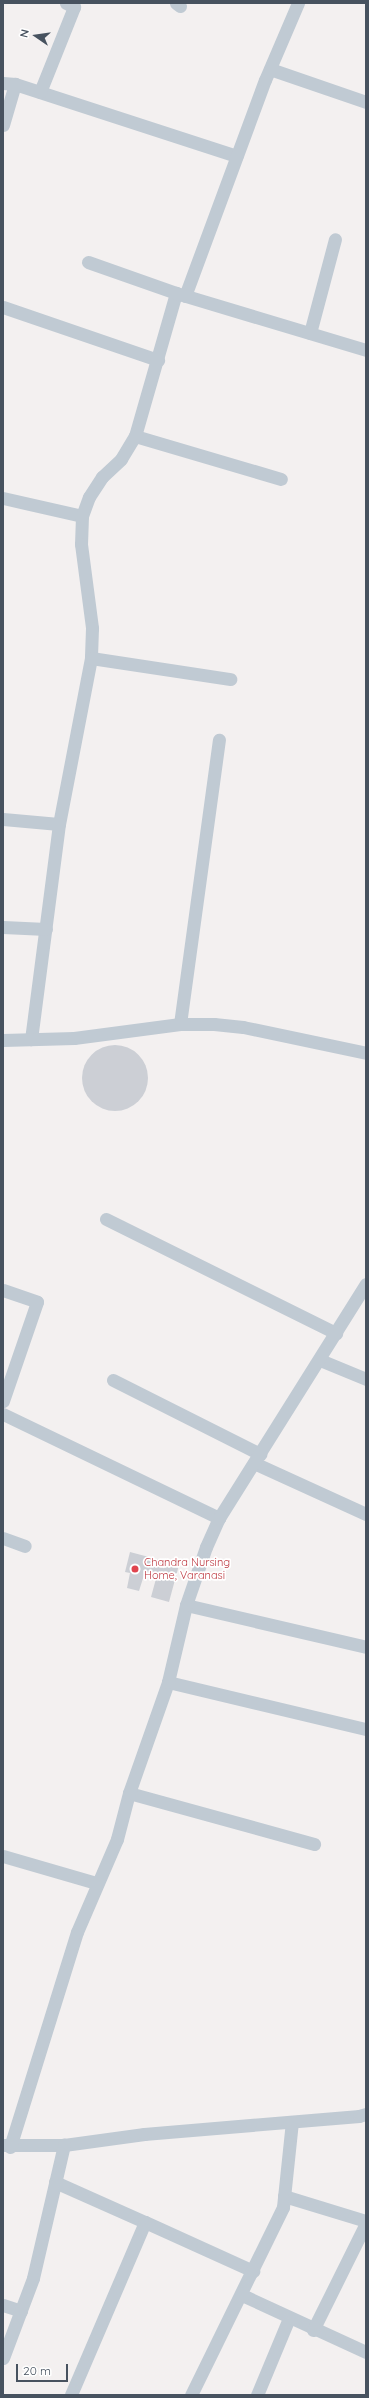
<!DOCTYPE html>
<html>
<head>
<meta charset="utf-8">
<style>
	body { margin:0 }
	#map { position:relative; width:369px; height:2398px; overflow:hidden; background:#f3f0f0; font-family:Quicksand,sans-serif }
	div>[style] { position:absolute }
	[style*='--x'] { left:calc(var(--x)*1px); top:calc(var(--y)*1px); width:calc(var(--w)*1px); rotate:calc(var(--a)*1deg) }
	.building>* { inset:0; background:#cccfd5 }
	.round { border-radius:50% }
	.street>* { height:13px; margin:-6.5px; padding:0 6.5px; transform-origin:6.5px; border-radius:6.5px; background:#c0cad3 }
	.dots>* { width:11px; height:11px; translate:-50% -50%; box-sizing:border-box; border:2px solid #fff; border-radius:50% }
	span { translate:-50% -50%; white-space:nowrap; text-align:center; line-height:1.15; -webkit-text-stroke:3.5px #fff; paint-order:stroke }
	.health-label { font-size:11px; color:#be3a42 }
	.left { translate:0 -50%; text-align:left }
	.frame { position:absolute; inset:0; border:4px solid #47525f; pointer-events:none }
	.north { position:absolute; left:16px; top:16px; width:40px; height:40px; -webkit-text-stroke:3px #fff; paint-order:stroke; rotate:283deg; font-size:11px; font-weight:700; line-height:16px; text-align:center; color:#47525f }
	.north::after { content:''; display:block; margin:auto; width:14px; height:18px; background:#47525f; clip-path:polygon(50% 0,100% 100%,50% 72%,0 100%) }
	.scale { position:absolute; left:16px; top:2364px; width:52px; height:18px; box-sizing:border-box; border:2px solid #47525f; border-top:0; padding-left:5px; font-size:12px; line-height:14px; white-space:nowrap; color:#47525f; -webkit-text-stroke:3px #fff; paint-order:stroke }
</style>
</head>
<body>
<div id="map">
	<div class="building">
		<div class="round" style="left:82px;top:1045px;width:66px;height:66px"></div>
		<div style="clip-path:polygon(130px 1552px,179px 1565px,169px 1602px,151px 1597px,157px 1575px,145px 1572px,139px 1591px,127px 1588px,130px 1573px,125px 1572px)"></div>
	</div>
	<div class="street">
		<div style="--x:176;--y:3;--w:5;--a:37"></div>
		<div style="--x:270;--y:69;--w:102;--a:19"></div>
		<div style="--x:3;--y:83;--w:12;--a:5"></div>
		<div style="--x:15;--y:84;--w:233;--a:18"></div>
		<div style="--x:40;--y:92;--w:92;--a:-68.2"></div>
		<div style="--x:74;--y:7;--w:9;--a:-153"></div>
		<div style="--x:3;--y:125;--w:43;--a:-73.7"></div>
		<div style="--x:88;--y:262;--w:93;--a:19.4"></div>
		<div style="--x:185;--y:296;--w:230;--a:-69.7"></div>
		<div style="--x:265;--y:80;--w:84;--a:-66.8"></div>
		<div style="--x:3;--y:307;--w:164;--a:18.9"></div>
		<div style="--x:310;--y:333;--w:97;--a:-75.1"></div>
		<div style="--x:135;--y:436;--w:152;--a:16.4"></div>
		<div style="--x:3;--y:498;--w:81;--a:12.8"></div>
		<div style="--x:82;--y:516;--w:28;--a:92"></div>
		<div style="--x:81;--y:544;--w:85;--a:82.5"></div>
		<div style="--x:92;--y:628;--w:30;--a:92"></div>
		<div style="--x:91;--y:658;--w:169;--a:100.9"></div>
		<div style="--x:59;--y:824;--w:217;--a:97.4"></div>
		<div style="--x:82;--y:516;--w:20;--a:-70"></div>
		<div style="--x:89;--y:497;--w:24;--a:-57"></div>
		<div style="--x:102;--y:477;--w:26;--a:-43"></div>
		<div style="--x:121;--y:459;--w:27;--a:-59"></div>
		<div style="--x:135;--y:436;--w:149;--a:-74"></div>
		<div style="--x:176;--y:293;--w:198;--a:16.7"></div>
		<div style="--x:91;--y:658;--w:141;--a:8.6"></div>
		<div style="--x:3;--y:819;--w:56;--a:5.1"></div>
		<div style="--x:3;--y:927;--w:43;--a:2.7"></div>
		<div style="--x:180;--y:1024;--w:287;--a:-82.2"></div>
		<div style="--x:3;--y:1040;--w:71;--a:-1.6"></div>
		<div style="--x:74;--y:1038;--w:107;--a:-7.5"></div>
		<div style="--x:180;--y:1024;--w:34;--a:0"></div>
		<div style="--x:214;--y:1024;--w:29;--a:6"></div>
		<div style="--x:243;--y:1027;--w:126;--a:11.9"></div>
		<div style="--x:106;--y:1219;--w:257;--a:26.4"></div>
		<div style="--x:3;--y:1290;--w:36;--a:19"></div>
		<div style="--x:37;--y:1302;--w:105;--a:109"></div>
		<div style="--x:320;--y:1360;--w:50;--a:22.4"></div>
		<div style="--x:113;--y:1380;--w:165;--a:26.7"></div>
		<div style="--x:3;--y:1414;--w:240;--a:25.7"></div>
		<div style="--x:254;--y:1463;--w:123;--a:24.5"></div>
		<div style="--x:3;--y:1538;--w:23;--a:20"></div>
		<div style="--x:186;--y:1605;--w:185;--a:13.1"></div>
		<div style="--x:168;--y:1682;--w:204;--a:13.4"></div>
		<div style="--x:129;--y:1793;--w:192;--a:15.4"></div>
		<div style="--x:3;--y:1856;--w:97;--a:16.2"></div>
		<div style="--x:3;--y:2145;--w:61;--a:0"></div>
		<div style="--x:64;--y:2145;--w:81;--a:-7.8"></div>
		<div style="--x:144;--y:2134;--w:216;--a:-4.8"></div>
		<div style="--x:359;--y:2116;--w:7;--a:-16"></div>
		<div style="--x:10;--y:2147;--w:225;--a:-72.7"></div>
		<div style="--x:77;--y:1932;--w:101;--a:-66.7"></div>
		<div style="--x:117;--y:1839;--w:48;--a:-75.4"></div>
		<div style="--x:129;--y:1793;--w:118;--a:-70.6"></div>
		<div style="--x:168;--y:1682;--w:79;--a:-76.8"></div>
		<div style="--x:186;--y:1605;--w:61;--a:-71"></div>
		<div style="--x:206;--y:1547;--w:32;--a:-66"></div>
		<div style="--x:219;--y:1518;--w:276;--a:-57.9"></div>
		<div style="--x:55;--y:2182;--w:98;--a:24"></div>
		<div style="--x:145;--y:2222;--w:188;--a:113.2"></div>
		<div style="--x:284;--y:2196;--w:86;--a:17"></div>
		<div style="--x:145;--y:2222;--w:119;--a:24.4"></div>
		<div style="--x:242;--y:2295;--w:136;--a:24.7"></div>
		<div style="--x:3;--y:2305;--w:19;--a:18"></div>
		<div style="--x:313;--y:2330;--w:119;--a:-63.6"></div>
		<div style="--x:3;--y:2358;--w:85;--a:-69.4"></div>
		<div style="--x:33;--y:2278;--w:137;--a:-76.9"></div>
		<div style="--x:191;--y:2395;--w:209;--a:-63.9"></div>
		<div style="--x:283;--y:2207;--w:85;--a:-84"></div>
		<div style="--x:257;--y:2395;--w:83;--a:-67.4"></div>
	</div>
	<div class="dots">
		<div style="left:135px;top:1569px;background:#e0444e"></div>
	</div>
	<div class="health-label">
		<span class="left" style="left:144px;top:1569px">Chandra Nursing<br>Home, Varanasi</span>
	</div>
	<div class="frame"></div>
	<div class="north">N</div>
	<div class="scale">20 m</div>
</div>
</body>
</html>
